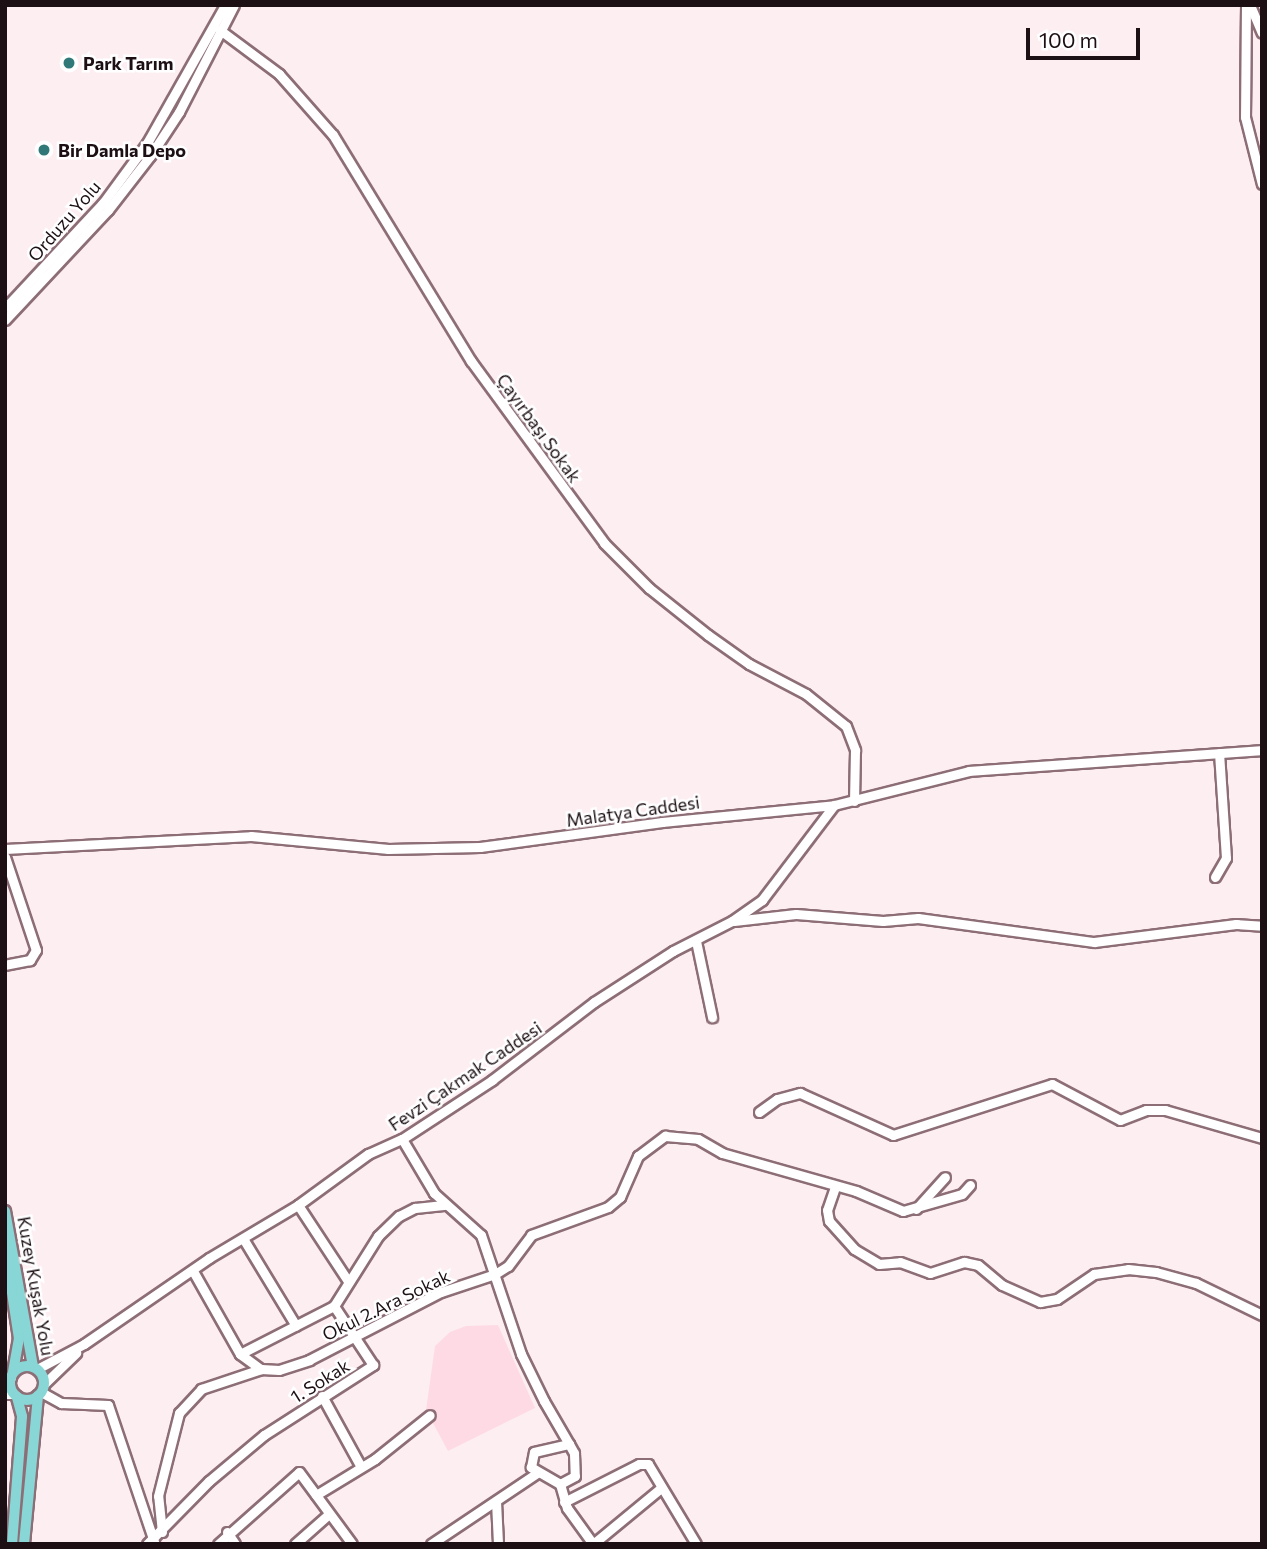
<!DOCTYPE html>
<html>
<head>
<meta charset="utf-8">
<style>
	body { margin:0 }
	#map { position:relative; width:1267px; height:1549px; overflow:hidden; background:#fdeef2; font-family:Commissioner,sans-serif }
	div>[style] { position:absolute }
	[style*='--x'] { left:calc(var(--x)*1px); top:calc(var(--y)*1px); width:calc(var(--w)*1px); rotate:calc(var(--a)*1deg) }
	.built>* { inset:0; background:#fedbe4 }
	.roads { filter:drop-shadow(2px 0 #8d6e76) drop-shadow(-2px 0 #8d6e76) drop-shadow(0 2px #8d6e76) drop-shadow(0 -2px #8d6e76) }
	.minor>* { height:9px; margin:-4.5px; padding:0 4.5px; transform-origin:4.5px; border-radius:4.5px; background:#fff }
	.major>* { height:10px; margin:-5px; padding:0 5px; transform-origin:5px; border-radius:5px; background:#88d6d5 }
	.major>.ring { margin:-5px; padding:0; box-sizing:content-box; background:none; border:10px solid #88d6d5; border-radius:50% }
	.dots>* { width:19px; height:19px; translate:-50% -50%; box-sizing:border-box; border:4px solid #fff; border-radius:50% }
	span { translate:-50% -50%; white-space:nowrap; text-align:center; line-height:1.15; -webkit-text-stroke:5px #fff; paint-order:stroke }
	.poi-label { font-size:18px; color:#1c1014; font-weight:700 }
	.left { translate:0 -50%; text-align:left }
	.street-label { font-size:18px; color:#1c1014 }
	.frame { position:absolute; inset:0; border:7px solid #1c1014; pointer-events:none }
	.scale { position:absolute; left:1026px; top:28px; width:114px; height:32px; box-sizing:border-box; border:4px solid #1c1014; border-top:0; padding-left:9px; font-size:21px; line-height:24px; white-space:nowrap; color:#1c1014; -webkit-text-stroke:5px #fff; paint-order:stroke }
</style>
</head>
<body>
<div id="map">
	<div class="built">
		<div style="clip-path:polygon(498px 1325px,535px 1408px,448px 1451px,426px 1410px,435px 1346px,450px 1332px,466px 1326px)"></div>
	</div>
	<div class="roads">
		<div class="minor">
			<div style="--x:1246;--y:5;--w:112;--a:90.5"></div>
			<div style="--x:1245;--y:117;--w:69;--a:75.8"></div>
			<div style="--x:1250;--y:5;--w:30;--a:67"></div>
			<div style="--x:220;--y:30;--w:74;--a:36.7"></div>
			<div style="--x:279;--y:74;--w:81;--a:48.5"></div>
			<div style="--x:333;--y:135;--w:265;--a:58.6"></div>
			<div style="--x:471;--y:361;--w:225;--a:53.8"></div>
			<div style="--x:604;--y:543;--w:64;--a:45"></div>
			<div style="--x:649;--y:588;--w:75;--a:38.5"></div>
			<div style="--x:708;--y:635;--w:50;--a:35.3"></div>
			<div style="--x:749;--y:664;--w:64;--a:27.8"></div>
			<div style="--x:806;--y:694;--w:51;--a:38.7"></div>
			<div style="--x:846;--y:726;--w:26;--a:69"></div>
			<div style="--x:855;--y:750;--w:51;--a:91.1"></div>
			<div style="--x:5;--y:308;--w:144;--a:-47"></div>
			<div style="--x:103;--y:203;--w:74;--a:-53.7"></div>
			<div style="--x:147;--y:143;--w:159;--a:-60.5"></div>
			<div style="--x:5;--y:320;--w:151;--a:-46.9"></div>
			<div style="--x:108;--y:210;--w:68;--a:-52.1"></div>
			<div style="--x:150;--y:156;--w:53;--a:-56.6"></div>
			<div style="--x:179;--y:112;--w:120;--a:-62.8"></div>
			<div style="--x:5;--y:849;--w:246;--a:-3"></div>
			<div style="--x:251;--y:836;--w:138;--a:5.4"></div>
			<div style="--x:388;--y:849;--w:92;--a:-1.2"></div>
			<div style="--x:480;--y:847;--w:184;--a:-7.8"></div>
			<div style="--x:662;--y:822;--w:173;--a:-5.6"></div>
			<div style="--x:834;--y:805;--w:139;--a:-14.1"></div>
			<div style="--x:969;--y:771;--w:294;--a:-4.1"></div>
			<div style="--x:5;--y:857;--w:98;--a:71.6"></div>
			<div style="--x:36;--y:950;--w:12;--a:121"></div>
			<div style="--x:30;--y:960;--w:25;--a:169"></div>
			<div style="--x:1215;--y:877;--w:22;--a:-60"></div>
			<div style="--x:1226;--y:858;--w:105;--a:-93.8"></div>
			<div style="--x:734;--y:921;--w:62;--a:-6.4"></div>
			<div style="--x:796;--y:914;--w:87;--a:4.6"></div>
			<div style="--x:883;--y:921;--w:35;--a:-5"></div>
			<div style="--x:918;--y:918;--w:178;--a:7.8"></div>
			<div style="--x:1094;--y:942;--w:143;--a:-7.2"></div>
			<div style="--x:1236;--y:924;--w:26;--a:4"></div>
			<div style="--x:696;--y:941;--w:78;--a:78.1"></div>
			<div style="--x:759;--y:1112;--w:22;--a:-36"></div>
			<div style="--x:777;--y:1099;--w:24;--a:-15"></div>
			<div style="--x:800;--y:1093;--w:102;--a:24.3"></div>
			<div style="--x:893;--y:1135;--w:167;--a:-17.8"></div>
			<div style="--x:1052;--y:1084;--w:77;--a:27.9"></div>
			<div style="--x:1120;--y:1120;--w:28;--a:-21"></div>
			<div style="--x:1146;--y:1110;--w:19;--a:0"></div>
			<div style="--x:1165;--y:1110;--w:101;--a:16.1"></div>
			<div style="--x:402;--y:1139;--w:63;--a:59.3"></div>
			<div style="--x:434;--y:1193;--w:63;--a:41.8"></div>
			<div style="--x:481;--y:1235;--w:126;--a:71.4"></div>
			<div style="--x:521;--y:1354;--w:52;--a:63.9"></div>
			<div style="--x:544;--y:1401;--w:50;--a:59.8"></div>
			<div style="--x:569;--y:1444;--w:10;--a:61"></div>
			<div style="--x:574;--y:1453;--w:23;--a:88"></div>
			<div style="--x:575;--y:1476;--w:17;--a:152"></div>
			<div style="--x:560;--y:1484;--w:34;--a:-150"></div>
			<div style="--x:531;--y:1467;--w:15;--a:-79"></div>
			<div style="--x:534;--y:1452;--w:36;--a:-13"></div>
			<div style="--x:835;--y:1187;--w:24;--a:109"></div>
			<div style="--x:827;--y:1210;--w:11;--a:80"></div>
			<div style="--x:829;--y:1221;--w:38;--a:48"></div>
			<div style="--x:854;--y:1249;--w:29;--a:31"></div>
			<div style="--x:879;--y:1264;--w:21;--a:-5"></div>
			<div style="--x:900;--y:1262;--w:32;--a:20"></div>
			<div style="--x:930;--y:1273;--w:36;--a:-18"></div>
			<div style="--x:964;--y:1262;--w:14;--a:12"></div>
			<div style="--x:978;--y:1265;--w:31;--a:40"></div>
			<div style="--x:1002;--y:1285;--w:42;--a:24.1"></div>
			<div style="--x:1040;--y:1302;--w:17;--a:-10"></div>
			<div style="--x:1057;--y:1299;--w:45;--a:-34"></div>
			<div style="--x:1094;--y:1274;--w:34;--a:-8"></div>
			<div style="--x:1128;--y:1269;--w:28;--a:6"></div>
			<div style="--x:1156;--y:1272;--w:41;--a:15.4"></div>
			<div style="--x:1196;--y:1283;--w:73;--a:25.9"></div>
			<div style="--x:298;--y:1205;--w:91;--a:56.7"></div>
			<div style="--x:916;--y:1209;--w:43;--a:-47.8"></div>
			<div style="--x:244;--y:1240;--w:100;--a:58.8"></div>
			<div style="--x:193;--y:1271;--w:95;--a:60.5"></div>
			<div style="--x:240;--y:1354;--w:26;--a:36"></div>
			<div style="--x:261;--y:1369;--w:18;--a:3"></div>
			<div style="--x:279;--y:1370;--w:32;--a:-18"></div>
			<div style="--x:309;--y:1360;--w:148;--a:-27.3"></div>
			<div style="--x:441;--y:1292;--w:57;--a:-18.4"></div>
			<div style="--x:495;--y:1274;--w:15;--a:-32"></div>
			<div style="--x:508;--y:1266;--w:39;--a:-53"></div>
			<div style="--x:531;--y:1235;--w:82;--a:-20"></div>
			<div style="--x:608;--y:1207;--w:16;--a:-40"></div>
			<div style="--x:620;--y:1197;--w:45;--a:-66.3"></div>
			<div style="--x:638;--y:1156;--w:34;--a:-37"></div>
			<div style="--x:665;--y:1136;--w:33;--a:5"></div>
			<div style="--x:698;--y:1139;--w:28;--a:30"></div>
			<div style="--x:722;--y:1153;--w:139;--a:15.8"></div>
			<div style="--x:856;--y:1191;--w:51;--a:23.1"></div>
			<div style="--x:903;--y:1211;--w:61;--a:-16.1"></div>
			<div style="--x:962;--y:1194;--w:12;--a:-48"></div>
			<div style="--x:240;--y:1354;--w:106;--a:-27.1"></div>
			<div style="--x:334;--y:1306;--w:83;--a:-57.8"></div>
			<div style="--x:378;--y:1236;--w:29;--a:-44"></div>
			<div style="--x:399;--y:1216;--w:18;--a:-27"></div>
			<div style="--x:415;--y:1208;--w:31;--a:-6"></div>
			<div style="--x:37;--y:1369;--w:53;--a:-28"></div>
			<div style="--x:84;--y:1344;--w:152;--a:-34.5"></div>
			<div style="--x:209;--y:1258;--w:104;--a:-30.8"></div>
			<div style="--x:298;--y:1205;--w:87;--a:-36.1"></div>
			<div style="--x:368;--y:1154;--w:37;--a:-24"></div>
			<div style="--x:402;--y:1139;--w:108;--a:-33.2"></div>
			<div style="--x:492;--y:1080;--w:128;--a:-37.4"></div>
			<div style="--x:594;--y:1002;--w:94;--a:-32.8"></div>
			<div style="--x:673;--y:951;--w:66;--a:-27"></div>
			<div style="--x:732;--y:921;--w:37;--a:-35"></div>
			<div style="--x:762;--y:900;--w:119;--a:-52.8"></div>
			<div style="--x:5;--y:1380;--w:6;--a:-18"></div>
			<div style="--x:44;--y:1384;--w:45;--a:-44.1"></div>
			<div style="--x:41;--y:1392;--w:23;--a:29"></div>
			<div style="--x:61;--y:1403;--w:47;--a:2.4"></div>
			<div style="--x:108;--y:1405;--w:145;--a:71.4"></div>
			<div style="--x:5;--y:1394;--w:9;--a:0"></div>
			<div style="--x:322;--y:1396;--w:81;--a:61.2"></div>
			<div style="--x:560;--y:1484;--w:25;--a:74"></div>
			<div style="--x:567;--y:1508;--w:44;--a:54.2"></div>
			<div style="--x:316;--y:1495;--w:69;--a:-31.4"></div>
			<div style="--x:375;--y:1459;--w:70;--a:-38.7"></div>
			<div style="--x:496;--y:1501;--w:43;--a:87.3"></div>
			<div style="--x:564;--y:1502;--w:84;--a:-26.9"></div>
			<div style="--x:639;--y:1464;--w:9;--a:0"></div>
			<div style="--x:648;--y:1464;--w:93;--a:59"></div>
			<div style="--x:162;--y:1532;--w:36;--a:-96"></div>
			<div style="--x:158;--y:1496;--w:86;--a:-75.8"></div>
			<div style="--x:179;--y:1413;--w:33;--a:-47"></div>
			<div style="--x:201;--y:1389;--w:63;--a:-18.4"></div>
			<div style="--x:227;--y:1532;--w:14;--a:56"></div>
			<div style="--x:147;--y:1544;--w:88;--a:-45.5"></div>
			<div style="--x:209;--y:1481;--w:72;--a:-39.9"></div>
			<div style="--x:264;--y:1435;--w:130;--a:-32.7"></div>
			<div style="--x:373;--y:1365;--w:71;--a:-123.5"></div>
			<div style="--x:218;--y:1544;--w:108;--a:-41.6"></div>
			<div style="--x:299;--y:1472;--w:89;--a:53.6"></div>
			<div style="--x:295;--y:1544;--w:45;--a:-41.4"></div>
			<div style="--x:431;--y:1544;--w:128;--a:-33.8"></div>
			<div style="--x:593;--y:1544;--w:88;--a:-39.5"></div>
		</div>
		<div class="major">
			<div style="--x:5;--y:1211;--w:158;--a:79.8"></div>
			<div style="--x:5;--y:1247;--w:92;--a:81.3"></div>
			<div style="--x:19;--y:1338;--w:36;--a:100"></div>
			<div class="ring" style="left:10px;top:1366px;width:24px;height:24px"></div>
			<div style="--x:12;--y:1544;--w:128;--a:-85.5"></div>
			<div style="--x:22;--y:1416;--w:20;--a:-105"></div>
			<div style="--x:24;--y:1544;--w:149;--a:-84.6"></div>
		</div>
	</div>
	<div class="dots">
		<div style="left:69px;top:63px;background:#307978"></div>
		<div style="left:44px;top:150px;background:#307978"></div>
	</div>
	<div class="poi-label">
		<span class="left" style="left:83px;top:63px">Park Tarım</span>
		<span class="left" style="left:58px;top:150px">Bir Damla Depo</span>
	</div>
	<div class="street-label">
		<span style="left:64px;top:221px;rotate:-49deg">Orduzu Yolu</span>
		<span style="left:539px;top:428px;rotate:54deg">Çayırbaşı Sokak</span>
		<span style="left:633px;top:811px;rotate:-8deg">Malatya Caddesi</span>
		<span style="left:465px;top:1076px;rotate:-34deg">Fevzi Çakmak Caddesi</span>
		<span style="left:36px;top:1286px;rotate:80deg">Kuzey Kuşak Yolu</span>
		<span style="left:386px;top:1305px;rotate:-26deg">Okul 2.Ara Sokak</span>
		<span style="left:320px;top:1381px;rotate:-32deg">1. Sokak</span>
	</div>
	<div class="frame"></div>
	<div class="scale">100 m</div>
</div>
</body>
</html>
